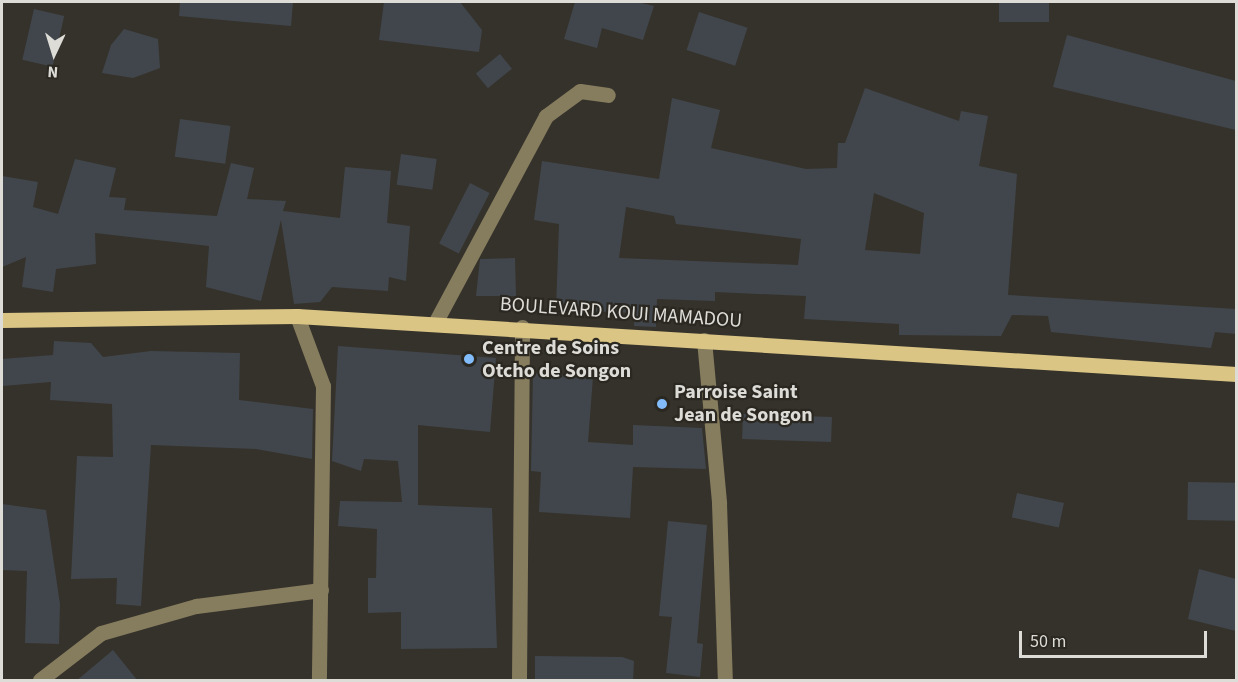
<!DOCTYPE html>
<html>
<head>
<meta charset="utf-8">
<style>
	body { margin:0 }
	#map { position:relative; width:1238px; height:682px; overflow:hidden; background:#35322b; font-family:"Source Sans 3",sans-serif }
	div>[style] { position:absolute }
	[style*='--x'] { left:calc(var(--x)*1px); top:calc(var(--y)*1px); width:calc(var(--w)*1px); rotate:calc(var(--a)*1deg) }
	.building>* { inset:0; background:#41464c; transform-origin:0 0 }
	.minor>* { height:15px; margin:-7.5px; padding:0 7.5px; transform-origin:7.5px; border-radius:7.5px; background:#867c5e }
	.major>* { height:15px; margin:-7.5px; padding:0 7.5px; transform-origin:7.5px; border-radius:7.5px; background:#dac585 }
	.dots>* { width:16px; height:16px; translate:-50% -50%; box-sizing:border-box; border:3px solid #2b2821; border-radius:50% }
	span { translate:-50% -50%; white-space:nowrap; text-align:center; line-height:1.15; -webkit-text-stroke:4.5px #2b2821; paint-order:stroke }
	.street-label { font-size:20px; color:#dddcd7 }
	.poi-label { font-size:20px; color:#dddcd7; font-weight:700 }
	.left { translate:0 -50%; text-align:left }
	.frame { position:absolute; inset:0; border:3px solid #dddcd7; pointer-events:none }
	.north { position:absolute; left:24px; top:24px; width:60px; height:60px; -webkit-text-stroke:4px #2b2821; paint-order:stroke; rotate:184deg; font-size:16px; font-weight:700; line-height:24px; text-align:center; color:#dddcd7 }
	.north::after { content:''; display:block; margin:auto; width:21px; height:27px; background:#dddcd7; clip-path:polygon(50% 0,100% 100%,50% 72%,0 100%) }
	.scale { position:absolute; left:1019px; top:631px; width:188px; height:27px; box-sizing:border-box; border:3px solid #dddcd7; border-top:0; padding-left:8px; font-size:18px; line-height:21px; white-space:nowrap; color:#dddcd7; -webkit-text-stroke:4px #2b2821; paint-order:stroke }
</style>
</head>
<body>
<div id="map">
	<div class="building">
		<div style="clip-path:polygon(180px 2px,293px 2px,291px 26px,179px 16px)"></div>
		<div style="clip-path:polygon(384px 2px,460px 2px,482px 30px,479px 52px,379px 40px)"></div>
		<div style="clip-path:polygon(575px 2px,637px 2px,654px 6px,643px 40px,602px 28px,597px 48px,564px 39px)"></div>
		<div style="left:999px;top:2px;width:50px;height:20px"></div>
		<div style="left:34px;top:9px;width:31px;height:52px;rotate:13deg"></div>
		<div style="left:699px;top:12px;width:51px;height:40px;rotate:18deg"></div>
		<div style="clip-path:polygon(124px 29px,158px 39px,160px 68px,133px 78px,102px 73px,111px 45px)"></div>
		<div style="clip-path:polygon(1067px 35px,1236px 81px,1236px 130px,1053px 87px)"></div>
		<div style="left:500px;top:54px;width:19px;height:31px;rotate:51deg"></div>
		<div style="clip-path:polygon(evenodd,865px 88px,959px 121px,961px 111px,988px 116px,979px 166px,1017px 174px,1008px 295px,1236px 309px,1236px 334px,1215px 332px,1211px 348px,1051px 332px,1048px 316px,1012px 315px,1001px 336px,899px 335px,899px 324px,804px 319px,806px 296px,715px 292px,715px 301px,657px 299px,656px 327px,634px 326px,635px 313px,556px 310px,559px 224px,534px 220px,542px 161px,659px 179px,672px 98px,720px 110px,711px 148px,806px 169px,837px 168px,838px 143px,845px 143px,865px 88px,874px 193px,924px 213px,920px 254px,865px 250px,874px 193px,865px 88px,626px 207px,674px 216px,676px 224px,801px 239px,798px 265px,619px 258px,626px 207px)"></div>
		<div style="left:180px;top:119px;width:51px;height:38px;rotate:8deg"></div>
		<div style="left:401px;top:154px;width:36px;height:31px;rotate:8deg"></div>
		<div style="clip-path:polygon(75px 159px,116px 168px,109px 197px,126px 198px,124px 210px,217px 216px,231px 163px,254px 168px,247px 199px,286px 201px,283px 211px,340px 218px,345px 167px,391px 171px,387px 223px,410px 226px,406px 281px,389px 277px,388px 291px,332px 287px,320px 302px,294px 304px,281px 220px,261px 301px,206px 287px,209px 246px,95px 233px,96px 264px,56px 269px,53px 292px,22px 287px,26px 257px,2px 267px,2px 176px,38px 182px,33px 207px,58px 214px)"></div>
		<div style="left:470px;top:183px;width:22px;height:68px;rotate:27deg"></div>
		<div style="clip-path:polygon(515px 258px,516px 296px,476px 296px,480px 259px)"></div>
		<div style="clip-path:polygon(54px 341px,91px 343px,103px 357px,151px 351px,240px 353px,239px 400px,313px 409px,312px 459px,256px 449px,151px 445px,141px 606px,116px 604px,117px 578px,71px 579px,77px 456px,113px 457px,112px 404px,50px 400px,51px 382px,2px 386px,2px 359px,53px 355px)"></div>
		<div style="clip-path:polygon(338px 346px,496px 358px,490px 432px,418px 425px,418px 505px,492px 508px,497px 648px,401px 649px,401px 612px,368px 613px,368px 578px,376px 578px,377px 529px,338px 526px,340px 501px,402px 502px,398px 461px,364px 459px,361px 471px,332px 461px)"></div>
		<div style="clip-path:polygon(533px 373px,593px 377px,588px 442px,633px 445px,633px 425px,702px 428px,706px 469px,633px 467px,630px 518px,539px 512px,541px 472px,531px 471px)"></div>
		<div style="left:743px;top:414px;width:89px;height:25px;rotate:2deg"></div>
		<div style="left:1188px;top:482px;width:48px;height:38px;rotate:1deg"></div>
		<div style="left:1017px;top:493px;width:48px;height:25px;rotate:12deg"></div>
		<div style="clip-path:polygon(2px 504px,46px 510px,60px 604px,59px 644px,25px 643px,27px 571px,2px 570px)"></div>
		<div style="clip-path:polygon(668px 521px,707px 525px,697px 643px,703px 644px,700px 677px,666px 673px,672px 617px,659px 616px)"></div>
		<div style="clip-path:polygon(1199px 569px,1236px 579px,1236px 631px,1188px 619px)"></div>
		<div style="clip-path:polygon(113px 650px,138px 681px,76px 681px)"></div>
		<div style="clip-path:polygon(535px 656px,622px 657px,634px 661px,633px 681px,535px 681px)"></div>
	</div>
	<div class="minor">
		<div style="--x:297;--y:316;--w:75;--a:69.6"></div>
		<div style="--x:323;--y:386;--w:294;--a:90.8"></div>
		<div style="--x:435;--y:323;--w:235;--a:-61.8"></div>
		<div style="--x:546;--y:116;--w:42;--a:-36.3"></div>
		<div style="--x:580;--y:91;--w:28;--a:8"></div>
		<div style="--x:704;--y:340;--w:164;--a:84.7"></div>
		<div style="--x:719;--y:503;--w:177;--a:88.1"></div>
		<div style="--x:40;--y:680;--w:77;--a:-37.6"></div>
		<div style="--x:101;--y:633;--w:99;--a:-15.9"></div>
		<div style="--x:196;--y:606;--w:126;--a:-7.3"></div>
		<div style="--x:519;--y:680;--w:353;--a:-89.5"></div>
	</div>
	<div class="major">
		<div style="--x:2;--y:320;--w:295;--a:-0.8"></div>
		<div style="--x:297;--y:316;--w:941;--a:3.53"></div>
	</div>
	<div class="dots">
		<div style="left:469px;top:359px;background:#83bcfa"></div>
		<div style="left:662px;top:404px;background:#83bcfa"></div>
	</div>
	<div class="street-label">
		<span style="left:621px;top:313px;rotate:4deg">BOULEVARD KOUI MAMADOU</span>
	</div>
	<div class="poi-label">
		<span class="left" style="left:482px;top:360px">Centre de Soins<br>Otcho de Songon</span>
		<span class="left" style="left:674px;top:404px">Parroise Saint<br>Jean de Songon</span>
	</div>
	<div class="frame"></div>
	<div class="north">N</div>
	<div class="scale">50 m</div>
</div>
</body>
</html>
